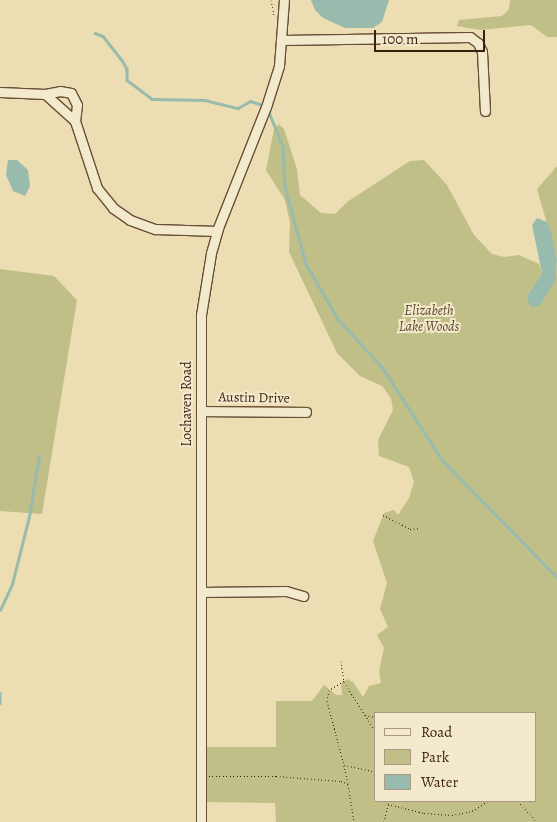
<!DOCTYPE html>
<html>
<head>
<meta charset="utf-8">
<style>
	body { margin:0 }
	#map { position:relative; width:557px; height:822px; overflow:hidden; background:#edddb2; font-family:Alegreya,serif }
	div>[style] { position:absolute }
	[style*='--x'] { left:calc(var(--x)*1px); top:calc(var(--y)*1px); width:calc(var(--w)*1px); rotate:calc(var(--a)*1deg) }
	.green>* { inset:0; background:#bfbf87 }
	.water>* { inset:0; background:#99bbae }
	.stream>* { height:2.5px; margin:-1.25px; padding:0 1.25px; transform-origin:1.25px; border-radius:1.25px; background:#99bbae }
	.path>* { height:1px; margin-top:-0.5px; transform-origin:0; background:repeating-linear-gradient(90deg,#3c1f0d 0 1px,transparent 0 3.5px) }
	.roads { filter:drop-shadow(1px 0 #684e36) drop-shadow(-1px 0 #684e36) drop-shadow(0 1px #684e36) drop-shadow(0 -1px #684e36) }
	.minor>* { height:9px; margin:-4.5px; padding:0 4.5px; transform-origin:4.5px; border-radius:4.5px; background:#f3e9cd }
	span { translate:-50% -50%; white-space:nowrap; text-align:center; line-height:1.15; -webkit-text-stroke:4px #f3e9cd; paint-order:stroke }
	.park-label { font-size:14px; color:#5d472c; font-style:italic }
	.street-label { font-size:14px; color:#3c1f0d }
	.legend { position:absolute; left:374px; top:712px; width:162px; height:90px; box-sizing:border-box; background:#f3e9cd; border:1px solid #aa9880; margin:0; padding:6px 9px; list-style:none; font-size:15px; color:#3c1f0d }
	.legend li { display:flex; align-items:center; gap:10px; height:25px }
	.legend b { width:25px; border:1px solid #aa9880 }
	.scale { position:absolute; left:374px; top:30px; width:111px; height:22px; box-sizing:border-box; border:2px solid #3c1f0d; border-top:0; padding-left:6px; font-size:15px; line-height:18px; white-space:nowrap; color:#3c1f0d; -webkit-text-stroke:4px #f3e9cd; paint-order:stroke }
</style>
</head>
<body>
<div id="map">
	<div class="green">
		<div style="clip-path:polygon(510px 0,557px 0,557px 37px,547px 37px,531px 25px,480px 30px,457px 26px,459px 20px,502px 16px,509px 9px)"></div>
		<div style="clip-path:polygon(evenodd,279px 124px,284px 129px,297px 169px,300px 195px,321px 213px,335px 214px,347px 202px,410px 161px,424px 160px,447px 185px,474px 235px,492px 254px,504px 257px,519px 255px,539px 264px,542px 273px,528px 295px,528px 303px,556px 279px,557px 261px,557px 822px,276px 822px,275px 803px,206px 802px,207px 747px,276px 747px,276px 701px,312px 701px,324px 685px,336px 695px,342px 695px,341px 684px,347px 679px,353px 682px,363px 697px,369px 686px,381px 683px,379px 671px,384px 648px,377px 635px,388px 627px,380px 609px,387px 583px,373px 541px,384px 513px,394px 510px,398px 515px,409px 498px,414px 482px,409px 467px,379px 456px,378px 440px,393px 410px,391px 398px,382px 386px,360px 376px,337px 353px,289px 252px,290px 223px,285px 200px,266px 170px,274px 129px,279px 124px,376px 713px,536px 713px,536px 801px,376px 801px,376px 713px)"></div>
		<div style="clip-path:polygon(557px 166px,557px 258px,537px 189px)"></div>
		<div style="clip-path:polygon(0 269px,54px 276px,77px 300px,42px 514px,0 511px)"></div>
	</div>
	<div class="water">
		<div style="clip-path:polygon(311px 0,389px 0,382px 22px,373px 28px,345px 28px,323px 18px,315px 10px)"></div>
		<div style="clip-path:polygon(8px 160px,17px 160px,28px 170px,30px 186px,25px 196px,13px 191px,6px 175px)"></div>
		<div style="clip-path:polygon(537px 218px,547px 222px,551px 233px,557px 258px,556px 279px,541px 304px,533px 308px,528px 303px,528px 295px,542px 273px,532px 225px)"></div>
	</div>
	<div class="stream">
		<div style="--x:95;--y:33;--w:9;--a:21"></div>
		<div style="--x:103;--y:36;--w:31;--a:52"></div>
		<div style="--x:122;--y:60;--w:10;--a:61"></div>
		<div style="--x:127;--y:69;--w:11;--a:90"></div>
		<div style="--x:127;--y:80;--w:31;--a:37"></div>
		<div style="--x:152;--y:99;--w:53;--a:1.1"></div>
		<div style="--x:205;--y:100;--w:34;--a:14"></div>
		<div style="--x:238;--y:108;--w:14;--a:-30"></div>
		<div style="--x:250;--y:101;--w:14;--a:17"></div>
		<div style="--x:269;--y:112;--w:38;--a:68"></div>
		<div style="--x:283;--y:147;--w:40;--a:87.1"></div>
		<div style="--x:285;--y:187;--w:80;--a:74.7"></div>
		<div style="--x:306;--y:264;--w:64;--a:59.8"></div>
		<div style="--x:338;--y:319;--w:65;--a:47.5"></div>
		<div style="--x:382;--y:367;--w:112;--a:57"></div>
		<div style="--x:443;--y:461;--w:163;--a:45.5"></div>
		<div style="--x:0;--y:610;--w:29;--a:-65"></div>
		<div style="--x:12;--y:584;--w:69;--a:-75.8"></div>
		<div style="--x:29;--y:517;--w:62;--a:-80.7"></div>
		<div style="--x:0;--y:693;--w:10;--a:90"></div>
	</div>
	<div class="path">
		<div style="--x:271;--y:0;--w:16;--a:79"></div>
		<div style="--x:383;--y:515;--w:30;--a:27"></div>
		<div style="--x:410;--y:529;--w:10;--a:-6"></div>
		<div style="--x:341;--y:661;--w:21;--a:82"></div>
		<div style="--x:344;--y:682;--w:59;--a:57.4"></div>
		<div style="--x:344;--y:681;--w:17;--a:149"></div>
		<div style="--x:329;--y:690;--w:11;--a:100"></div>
		<div style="--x:327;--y:701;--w:66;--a:75.1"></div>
		<div style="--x:460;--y:713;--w:9;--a:0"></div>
		<div style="--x:365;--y:715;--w:11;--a:10"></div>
		<div style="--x:209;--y:776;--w:67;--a:0"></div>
		<div style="--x:276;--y:776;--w:65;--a:4.4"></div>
		<div style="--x:341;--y:781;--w:8;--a:23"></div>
		<div style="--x:348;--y:784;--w:38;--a:81"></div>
		<div style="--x:348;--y:783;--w:18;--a:-103"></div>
		<div style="--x:344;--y:765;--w:33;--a:12"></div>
		<div style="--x:518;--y:801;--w:28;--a:48"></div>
		<div style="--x:384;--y:822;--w:18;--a:-77"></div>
		<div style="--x:388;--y:804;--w:37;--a:14"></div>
		<div style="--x:424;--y:813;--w:28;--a:4"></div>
		<div style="--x:452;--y:815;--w:20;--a:-11"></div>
		<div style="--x:472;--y:811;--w:19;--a:-32"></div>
	</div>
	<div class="roads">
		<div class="minor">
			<div style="--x:282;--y:40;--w:188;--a:-0.9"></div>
			<div style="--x:470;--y:37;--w:10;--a:37"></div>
			<div style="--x:478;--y:43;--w:10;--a:66"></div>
			<div style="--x:482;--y:52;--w:59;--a:87.1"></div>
			<div style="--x:0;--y:92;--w:45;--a:2.5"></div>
			<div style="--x:45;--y:94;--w:40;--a:42"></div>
			<div style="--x:75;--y:121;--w:71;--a:71.8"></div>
			<div style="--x:97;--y:188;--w:26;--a:51"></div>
			<div style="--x:113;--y:208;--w:21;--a:35"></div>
			<div style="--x:130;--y:220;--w:27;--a:20"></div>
			<div style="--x:155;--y:229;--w:62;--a:1.8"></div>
			<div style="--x:45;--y:94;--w:15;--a:-11"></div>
			<div style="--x:60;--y:91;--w:11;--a:10"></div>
			<div style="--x:71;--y:93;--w:13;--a:63"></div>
			<div style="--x:77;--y:105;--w:16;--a:97"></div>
			<div style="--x:201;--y:411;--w:105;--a:0.5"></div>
			<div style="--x:201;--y:592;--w:85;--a:-0.7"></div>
			<div style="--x:286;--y:591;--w:18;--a:16"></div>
			<div style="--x:201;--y:822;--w:507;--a:-90"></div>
			<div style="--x:201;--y:315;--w:63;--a:-80.8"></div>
			<div style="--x:211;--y:253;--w:26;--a:-74"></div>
			<div style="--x:218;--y:228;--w:130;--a:-68.4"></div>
			<div style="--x:266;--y:107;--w:43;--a:-72.4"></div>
			<div style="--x:279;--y:66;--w:66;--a:-85.7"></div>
		</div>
	</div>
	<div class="park-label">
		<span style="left:429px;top:319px">Elizabeth<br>Lake Woods</span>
	</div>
	<div class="street-label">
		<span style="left:254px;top:398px;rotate:1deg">Austin Drive</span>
		<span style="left:187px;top:404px;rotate:-90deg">Lochaven Road</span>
	</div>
	<ul class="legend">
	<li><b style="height:6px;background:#f3e9cd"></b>Road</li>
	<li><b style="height:14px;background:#bfbf87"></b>Park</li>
	<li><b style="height:14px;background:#99bbae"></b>Water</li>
	</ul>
	<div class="scale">100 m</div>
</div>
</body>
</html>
